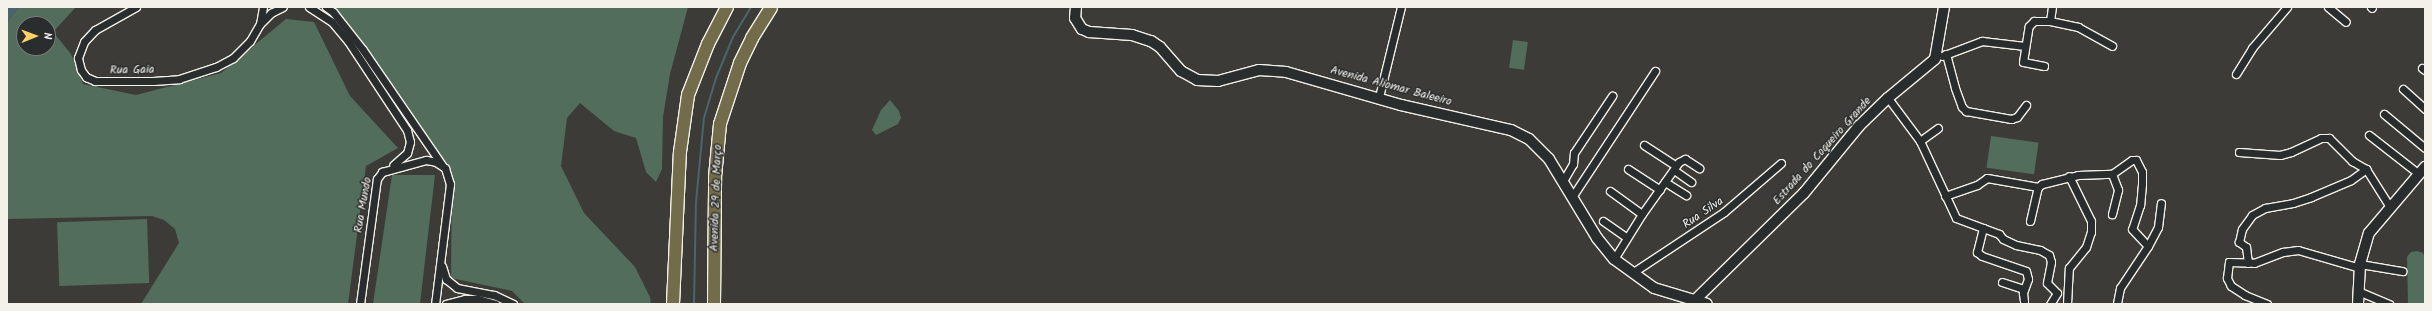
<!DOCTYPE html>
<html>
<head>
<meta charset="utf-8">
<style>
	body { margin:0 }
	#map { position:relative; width:2432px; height:311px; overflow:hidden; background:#3c3b37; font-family:Kalam,sans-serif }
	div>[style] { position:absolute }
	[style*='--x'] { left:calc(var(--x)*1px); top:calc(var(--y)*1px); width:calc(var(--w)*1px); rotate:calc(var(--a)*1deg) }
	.green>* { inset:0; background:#526d5c; transform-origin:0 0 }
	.water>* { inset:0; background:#4a656e }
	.stream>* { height:2px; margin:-1px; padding:0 1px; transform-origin:1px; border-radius:1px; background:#4a656e }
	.roads { filter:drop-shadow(1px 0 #f4f1e8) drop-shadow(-1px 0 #f4f1e8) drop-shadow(0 1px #f4f1e8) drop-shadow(0 -1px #f4f1e8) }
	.street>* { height:7px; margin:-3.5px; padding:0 3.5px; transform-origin:3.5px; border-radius:3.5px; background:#2a2d2e }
	.secondary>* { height:10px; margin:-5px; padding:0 5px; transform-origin:5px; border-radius:5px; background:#2a2d2e }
	.primary>* { height:12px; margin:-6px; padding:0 6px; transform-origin:6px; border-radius:6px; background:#726c4b }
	span { translate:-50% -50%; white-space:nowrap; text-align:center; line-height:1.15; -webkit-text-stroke:3px #2a2d2e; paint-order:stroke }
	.street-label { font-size:12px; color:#f4f1e8 }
	.frame { position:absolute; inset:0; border:8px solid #f4f1e8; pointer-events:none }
	.north { position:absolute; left:16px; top:16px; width:40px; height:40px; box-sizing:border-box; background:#2a2d2e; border:1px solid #7b7b78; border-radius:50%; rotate:89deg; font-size:11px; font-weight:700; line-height:16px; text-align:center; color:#f4f1e8 }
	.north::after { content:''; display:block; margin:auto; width:14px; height:18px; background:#ffd166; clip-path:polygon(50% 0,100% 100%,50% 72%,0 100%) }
</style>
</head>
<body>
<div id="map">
	<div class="green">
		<div style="clip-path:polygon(evenodd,19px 7px,76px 7px,53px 32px,71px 54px,83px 84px,136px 95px,221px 73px,286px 19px,314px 22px,350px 96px,398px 148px,366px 166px,348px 304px,141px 304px,179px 243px,175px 229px,164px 220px,152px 216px,7px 219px,7px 22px,19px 7px,24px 24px,48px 24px,48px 48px,24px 48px,24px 24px)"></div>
		<div style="clip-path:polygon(330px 7px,688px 7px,670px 74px,663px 117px,662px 169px,656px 182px,646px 172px,636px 138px,614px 131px,580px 103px,567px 118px,561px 166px,584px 213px,635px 267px,650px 297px,651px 304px,525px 304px,512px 291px,451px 278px,452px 174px)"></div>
		<div style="left:1513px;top:40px;width:15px;height:28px;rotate:8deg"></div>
		<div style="clip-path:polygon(890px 100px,899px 111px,901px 118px,898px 124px,876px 135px,872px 130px,881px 110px)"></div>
		<div style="left:1991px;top:136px;width:48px;height:32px;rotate:8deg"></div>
		<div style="clip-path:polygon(392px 175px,435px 175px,420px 304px,373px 304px)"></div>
		<div style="left:147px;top:219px;width:64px;height:90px;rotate:88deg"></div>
		<div style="clip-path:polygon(2417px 251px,2423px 253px,2425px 258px,2425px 304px,2408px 304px,2407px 257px,2411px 252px)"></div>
	</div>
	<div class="water">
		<div style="clip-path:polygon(7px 7px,19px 7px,7px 22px)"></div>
	</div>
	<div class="stream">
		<div style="--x:694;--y:304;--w:102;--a:-88.9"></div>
		<div style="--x:696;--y:202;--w:84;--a:-84.6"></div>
		<div style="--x:704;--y:118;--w:42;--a:-73.3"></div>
		<div style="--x:716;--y:78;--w:44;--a:-67.5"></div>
		<div style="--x:733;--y:37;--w:35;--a:-59"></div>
	</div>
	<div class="roads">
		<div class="street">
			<div style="--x:136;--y:7;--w:47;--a:150.7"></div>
			<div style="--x:95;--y:30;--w:16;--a:133"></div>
			<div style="--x:84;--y:42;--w:17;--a:111"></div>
			<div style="--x:78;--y:58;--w:12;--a:76"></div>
			<div style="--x:81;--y:70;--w:9;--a:54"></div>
			<div style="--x:86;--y:77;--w:10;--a:24"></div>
			<div style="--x:95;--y:81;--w:58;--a:0"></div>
			<div style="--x:153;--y:81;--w:26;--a:-4"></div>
			<div style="--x:179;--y:79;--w:39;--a:-18"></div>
			<div style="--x:216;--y:67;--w:19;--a:-28"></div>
			<div style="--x:233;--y:58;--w:24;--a:-45"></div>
			<div style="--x:250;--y:41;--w:20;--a:-60"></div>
			<div style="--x:260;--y:24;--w:17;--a:-80"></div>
			<div style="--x:309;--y:7;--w:27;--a:33"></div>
			<div style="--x:332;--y:22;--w:25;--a:50"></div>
			<div style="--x:348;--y:41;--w:107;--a:56.5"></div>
			<div style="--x:407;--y:130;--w:12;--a:76"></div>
			<div style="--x:410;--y:142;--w:11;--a:105"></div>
			<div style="--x:407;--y:153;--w:18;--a:139"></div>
			<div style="--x:326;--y:7;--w:9;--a:36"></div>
			<div style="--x:333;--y:12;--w:48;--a:51.7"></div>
			<div style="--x:363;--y:50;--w:140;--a:55.5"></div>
			<div style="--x:2328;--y:7;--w:23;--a:40"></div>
			<div style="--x:2371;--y:7;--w:1;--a:45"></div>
			<div style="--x:2050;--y:21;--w:14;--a:-82"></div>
			<div style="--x:262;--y:22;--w:13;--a:-45"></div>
			<div style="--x:271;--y:13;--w:13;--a:-27"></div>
			<div style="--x:1946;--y:54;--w:35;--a:75"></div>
			<div style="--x:1955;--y:88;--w:20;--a:70"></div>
			<div style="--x:1962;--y:107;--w:6;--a:45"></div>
			<div style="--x:1966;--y:111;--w:46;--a:10.1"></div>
			<div style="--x:2011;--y:119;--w:6;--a:-18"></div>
			<div style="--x:2017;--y:117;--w:15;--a:-53"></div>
			<div style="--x:1942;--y:56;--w:43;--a:-20.6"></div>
			<div style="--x:1982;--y:41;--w:43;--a:6.6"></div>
			<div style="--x:2044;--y:66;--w:21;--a:-169"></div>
			<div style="--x:2023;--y:62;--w:36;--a:-81"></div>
			<div style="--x:2029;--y:26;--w:7;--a:-45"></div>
			<div style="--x:2034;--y:21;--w:16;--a:0"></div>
			<div style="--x:2050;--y:21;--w:29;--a:12"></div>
			<div style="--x:2078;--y:27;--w:39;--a:29"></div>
			<div style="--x:2422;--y:68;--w:4;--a:34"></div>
			<div style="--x:2236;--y:74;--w:31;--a:-58"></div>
			<div style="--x:2252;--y:48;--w:54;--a:-49.5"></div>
			<div style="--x:2403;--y:89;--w:30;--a:42"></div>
			<div style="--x:1379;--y:97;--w:93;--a:-76.3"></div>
			<div style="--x:1888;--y:98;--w:54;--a:53.3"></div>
			<div style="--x:1920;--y:141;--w:85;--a:64.9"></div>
			<div style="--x:1956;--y:218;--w:46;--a:20.4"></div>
			<div style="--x:1999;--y:234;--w:6;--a:51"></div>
			<div style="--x:2003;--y:239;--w:14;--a:25"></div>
			<div style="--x:2016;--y:245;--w:25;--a:12"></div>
			<div style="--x:2040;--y:250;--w:10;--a:29"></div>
			<div style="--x:2049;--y:255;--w:7;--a:74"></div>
			<div style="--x:2051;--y:262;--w:21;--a:101"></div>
			<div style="--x:2047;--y:283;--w:14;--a:45"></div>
			<div style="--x:2057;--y:293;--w:13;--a:122"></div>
			<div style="--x:2384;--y:114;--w:53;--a:39.7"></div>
			<div style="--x:2369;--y:135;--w:63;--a:38"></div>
			<div style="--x:1920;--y:141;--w:22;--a:-36"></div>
			<div style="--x:1644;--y:145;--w:38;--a:33"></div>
			<div style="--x:2239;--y:152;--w:41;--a:4.2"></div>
			<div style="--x:2280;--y:155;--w:11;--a:-15"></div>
			<div style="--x:2291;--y:152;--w:33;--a:-25"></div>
			<div style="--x:2321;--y:138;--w:8;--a:0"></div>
			<div style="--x:2329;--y:138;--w:33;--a:45"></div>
			<div style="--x:2352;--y:161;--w:16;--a:30"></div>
			<div style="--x:2366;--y:169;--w:45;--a:57.7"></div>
			<div style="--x:1628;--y:169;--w:38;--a:33"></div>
			<div style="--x:1674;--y:170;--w:21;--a:35"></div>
			<div style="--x:2112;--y:174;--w:17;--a:69"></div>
			<div style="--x:2118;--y:190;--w:25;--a:104"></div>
			<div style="--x:1563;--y:181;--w:20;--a:-60"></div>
			<div style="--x:1573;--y:164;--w:11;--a:-85"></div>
			<div style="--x:1574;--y:153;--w:69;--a:-56.3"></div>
			<div style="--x:1665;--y:182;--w:25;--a:32"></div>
			<div style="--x:1610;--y:191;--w:39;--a:36"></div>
			<div style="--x:1945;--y:196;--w:34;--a:-19"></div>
			<div style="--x:1977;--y:185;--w:12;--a:-35"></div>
			<div style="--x:1987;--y:178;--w:52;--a:10"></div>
			<div style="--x:1572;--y:197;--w:151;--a:-56.6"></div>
			<div style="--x:1603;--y:221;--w:29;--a:35"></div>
			<div style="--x:2030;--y:221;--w:35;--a:-77"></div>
			<div style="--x:2038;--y:187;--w:5;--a:-37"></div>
			<div style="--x:2042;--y:184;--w:37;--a:-14"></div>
			<div style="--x:2078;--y:175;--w:34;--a:-2"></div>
			<div style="--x:2112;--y:174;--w:24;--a:-35"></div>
			<div style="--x:2132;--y:160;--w:4;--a:0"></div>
			<div style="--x:2136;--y:160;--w:13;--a:63"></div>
			<div style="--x:2142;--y:172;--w:12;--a:90"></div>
			<div style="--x:2142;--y:184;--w:21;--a:95"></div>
			<div style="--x:2140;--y:205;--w:25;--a:108"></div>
			<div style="--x:2132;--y:229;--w:23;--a:47"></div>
			<div style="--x:2148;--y:246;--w:50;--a:123.7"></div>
			<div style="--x:2120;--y:288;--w:16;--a:101"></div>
			<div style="--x:1983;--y:228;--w:25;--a:104"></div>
			<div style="--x:1977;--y:252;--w:6;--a:39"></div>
			<div style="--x:1982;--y:256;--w:46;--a:18.8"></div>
			<div style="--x:2026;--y:271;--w:8;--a:76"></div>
			<div style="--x:2028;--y:279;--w:15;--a:110"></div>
			<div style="--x:2023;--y:293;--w:8;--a:83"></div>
			<div style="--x:2148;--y:246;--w:21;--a:-62"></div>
			<div style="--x:2158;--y:227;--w:24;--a:-83"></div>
			<div style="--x:1614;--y:259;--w:53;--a:-58.1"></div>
			<div style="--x:1642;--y:214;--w:64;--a:-54.6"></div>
			<div style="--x:1679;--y:162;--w:7;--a:-27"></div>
			<div style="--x:1685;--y:159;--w:17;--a:33"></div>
			<div style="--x:2248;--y:263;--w:16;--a:-97"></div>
			<div style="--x:2246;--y:247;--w:9;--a:-144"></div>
			<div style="--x:2239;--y:242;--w:13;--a:-77"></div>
			<div style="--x:2242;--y:229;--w:17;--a:-54"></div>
			<div style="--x:2252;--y:215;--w:15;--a:-28"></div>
			<div style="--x:2265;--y:208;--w:28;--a:-10"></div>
			<div style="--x:2293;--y:203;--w:19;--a:-18"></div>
			<div style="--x:2311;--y:197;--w:43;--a:-23"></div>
			<div style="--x:2351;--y:180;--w:19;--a:-36"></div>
			<div style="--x:2360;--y:264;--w:43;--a:9.5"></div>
			<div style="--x:442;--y:266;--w:14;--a:73"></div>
			<div style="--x:446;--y:279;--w:14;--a:39"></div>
			<div style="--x:457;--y:288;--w:38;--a:11"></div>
			<div style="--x:494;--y:295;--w:21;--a:25"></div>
			<div style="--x:1632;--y:273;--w:110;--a:-33.5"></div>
			<div style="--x:1724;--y:212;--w:75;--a:-40.7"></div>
			<div style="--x:2002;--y:282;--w:23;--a:18"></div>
			<div style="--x:2358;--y:291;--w:34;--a:23"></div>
			<div style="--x:360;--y:304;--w:126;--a:-82.3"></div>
			<div style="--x:377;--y:179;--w:9;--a:-54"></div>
			<div style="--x:382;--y:172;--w:46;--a:-15.3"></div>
			<div style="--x:426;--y:160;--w:10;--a:11"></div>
			<div style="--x:436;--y:162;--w:11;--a:34"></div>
			<div style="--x:445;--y:168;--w:17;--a:73"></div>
			<div style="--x:450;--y:184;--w:121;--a:97.1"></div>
			<div style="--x:446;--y:304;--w:20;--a:-15"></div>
			<div style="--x:465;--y:299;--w:13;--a:0"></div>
			<div style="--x:478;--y:299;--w:18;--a:16"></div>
			<div style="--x:2067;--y:304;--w:36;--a:-87"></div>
			<div style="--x:2069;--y:268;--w:27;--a:-51"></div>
			<div style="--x:2086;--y:247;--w:16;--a:-72"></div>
			<div style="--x:2091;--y:232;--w:11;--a:-90"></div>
			<div style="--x:2091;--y:221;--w:50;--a:-116.1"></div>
			<div style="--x:2267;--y:304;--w:24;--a:-158"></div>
			<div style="--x:2245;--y:295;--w:17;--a:-147"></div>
			<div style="--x:2231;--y:286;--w:9;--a:-117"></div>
			<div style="--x:2227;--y:278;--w:16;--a:-83"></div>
			<div style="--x:2229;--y:262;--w:25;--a:2"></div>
			<div style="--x:2254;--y:263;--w:31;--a:-21"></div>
			<div style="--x:2283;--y:252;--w:15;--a:-8"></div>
			<div style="--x:2298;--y:250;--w:65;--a:16.2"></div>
		</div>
		<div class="secondary">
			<div style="--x:1076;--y:7;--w:11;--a:95"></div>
			<div style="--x:1075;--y:18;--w:13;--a:58"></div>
			<div style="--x:1082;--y:29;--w:8;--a:23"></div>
			<div style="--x:1089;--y:32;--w:43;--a:4"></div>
			<div style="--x:1132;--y:35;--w:20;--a:18"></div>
			<div style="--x:1151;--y:41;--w:11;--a:34"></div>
			<div style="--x:1160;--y:47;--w:32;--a:49"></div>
			<div style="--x:1181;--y:71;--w:18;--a:29"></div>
			<div style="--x:1197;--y:80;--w:21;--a:3"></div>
			<div style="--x:1218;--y:81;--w:42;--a:-15"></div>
			<div style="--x:1259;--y:70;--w:27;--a:4"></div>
			<div style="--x:1286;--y:72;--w:120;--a:16"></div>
			<div style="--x:1401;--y:105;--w:113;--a:12.8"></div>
			<div style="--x:1511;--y:130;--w:20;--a:27"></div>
			<div style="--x:1529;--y:139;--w:28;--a:45"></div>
			<div style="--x:1549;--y:159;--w:92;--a:58.7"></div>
			<div style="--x:1597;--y:238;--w:27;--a:51"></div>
			<div style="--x:1614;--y:259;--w:49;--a:35.9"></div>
			<div style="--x:1654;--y:288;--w:55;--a:16.8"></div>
			<div style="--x:1694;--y:301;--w:154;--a:-44.5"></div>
			<div style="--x:1804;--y:193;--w:87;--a:-50.6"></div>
			<div style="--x:1859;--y:126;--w:40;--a:-44"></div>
			<div style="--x:1888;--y:98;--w:61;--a:-39.7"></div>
			<div style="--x:1935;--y:59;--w:53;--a:-80.2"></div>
			<div style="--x:2358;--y:304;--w:40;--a:-87.1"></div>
			<div style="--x:2360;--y:264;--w:32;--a:-74"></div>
			<div style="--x:2369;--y:233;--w:87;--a:-49.7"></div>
		</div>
		<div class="primary">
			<div style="--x:673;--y:304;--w:152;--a:-87.4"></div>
			<div style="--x:680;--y:152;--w:58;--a:-82"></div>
			<div style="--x:688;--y:95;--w:55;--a:-68.6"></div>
			<div style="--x:708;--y:44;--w:42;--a:-62.8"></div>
			<div style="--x:714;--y:304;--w:127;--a:-89.5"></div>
			<div style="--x:715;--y:177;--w:53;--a:-84.6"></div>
			<div style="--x:720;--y:124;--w:64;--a:-71.8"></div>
			<div style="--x:740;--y:63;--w:28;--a:-64"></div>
			<div style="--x:752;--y:38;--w:36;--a:-58"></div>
		</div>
	</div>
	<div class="street-label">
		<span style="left:132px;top:70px;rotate:-1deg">Rua Gaia</span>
		<span style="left:1391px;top:86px;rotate:15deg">Avenida Aliomar Baleeiro</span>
		<span style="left:1822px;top:151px;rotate:-48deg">Estrada do Coqueiro Grande</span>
		<span style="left:716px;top:198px;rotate:-88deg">Avenida 29 de Março</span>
		<span style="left:363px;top:205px;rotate:-80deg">Rua Mundo</span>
		<span style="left:1703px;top:213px;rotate:-34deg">Rua Silva</span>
	</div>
	<div class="frame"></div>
	<div class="north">N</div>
</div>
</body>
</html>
